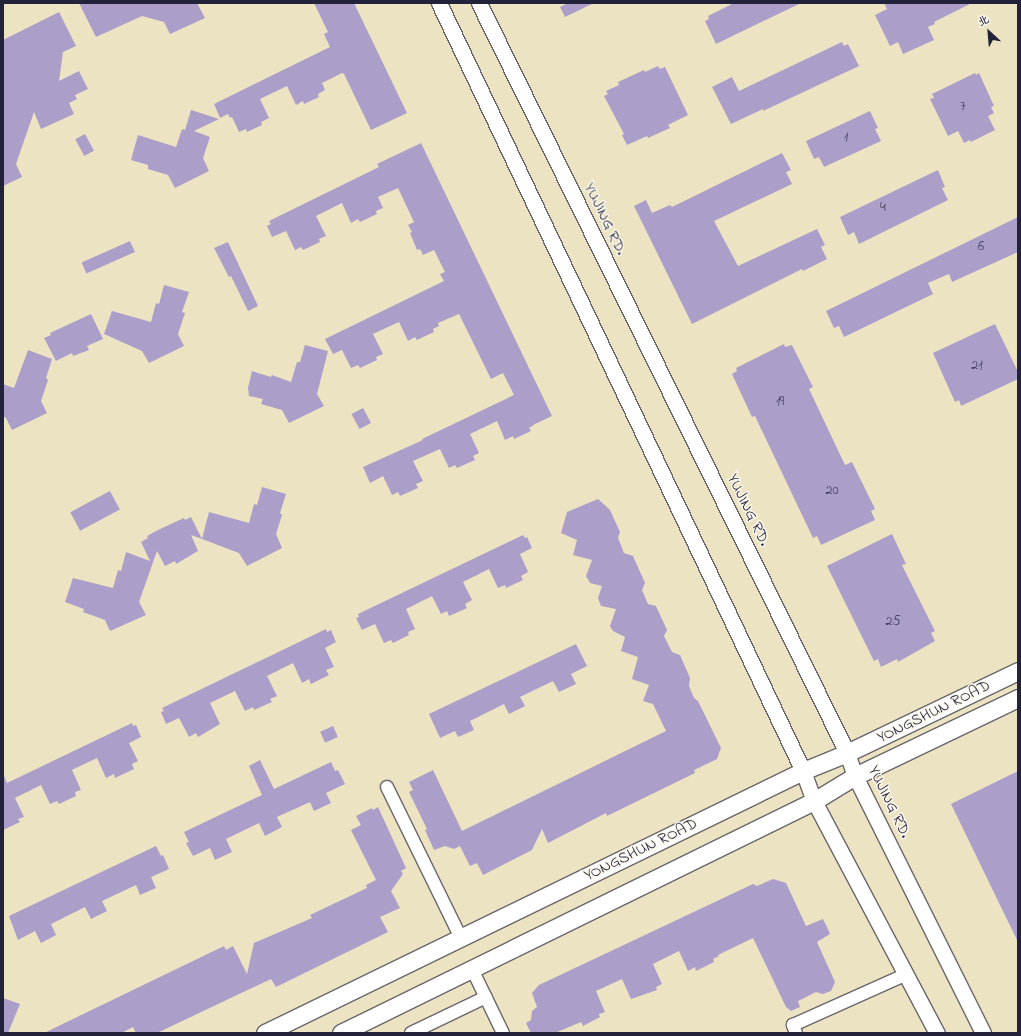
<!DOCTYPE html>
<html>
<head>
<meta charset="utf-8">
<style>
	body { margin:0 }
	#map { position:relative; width:1021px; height:1036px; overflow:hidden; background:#ece3c2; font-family:"Indie Flower","LXGW WenKai TC",sans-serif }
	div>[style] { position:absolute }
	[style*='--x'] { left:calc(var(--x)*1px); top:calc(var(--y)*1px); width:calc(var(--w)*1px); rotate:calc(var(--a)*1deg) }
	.building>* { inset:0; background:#ab9fc9; transform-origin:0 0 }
	.roads { filter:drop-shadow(1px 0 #69666a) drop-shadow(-1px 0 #69666a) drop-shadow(0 1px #69666a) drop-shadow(0 -1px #69666a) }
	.minor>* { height:12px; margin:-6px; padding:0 6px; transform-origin:6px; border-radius:6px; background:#fff }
	.tertiary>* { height:15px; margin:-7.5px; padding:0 7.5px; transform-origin:7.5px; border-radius:7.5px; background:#fff }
	.secondary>* { height:17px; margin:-8.5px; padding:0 8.5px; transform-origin:8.5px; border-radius:8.5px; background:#fff }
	span { translate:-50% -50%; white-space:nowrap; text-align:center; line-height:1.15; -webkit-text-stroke:3px #fbf7ec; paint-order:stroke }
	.number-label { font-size:14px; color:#44415e }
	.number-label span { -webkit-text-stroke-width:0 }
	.street-label { font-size:16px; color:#22223b }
	.frame { position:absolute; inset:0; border:4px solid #22223b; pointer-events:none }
	.north { position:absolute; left:969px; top:12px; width:40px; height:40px; -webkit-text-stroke:3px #fbf7ec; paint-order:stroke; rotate:334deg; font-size:11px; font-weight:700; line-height:16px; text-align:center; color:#22223b }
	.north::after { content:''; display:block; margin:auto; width:14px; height:18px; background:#22223b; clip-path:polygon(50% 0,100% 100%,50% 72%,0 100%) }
</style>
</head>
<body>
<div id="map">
	<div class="building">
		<div style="clip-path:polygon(79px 3px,197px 3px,205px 18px,170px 34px,164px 22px,142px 16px,96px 37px)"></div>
		<div style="clip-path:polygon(314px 3px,354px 3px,407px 113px,371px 130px,344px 74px,342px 73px,322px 83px,325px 90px,318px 94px,319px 97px,304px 104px,303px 101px,296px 105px,287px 86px,260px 99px,269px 118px,261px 122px,262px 125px,247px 132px,246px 129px,239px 132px,232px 117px,230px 118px,228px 114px,220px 118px,214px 104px,330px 47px,324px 34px,328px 32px)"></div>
		<div style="clip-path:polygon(568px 3px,594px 3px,565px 17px,560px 7px)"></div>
		<div style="clip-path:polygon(734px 3px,801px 3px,716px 44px,705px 21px,709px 19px,708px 16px)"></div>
		<div style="clip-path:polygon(884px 3px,972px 3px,934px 22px,935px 24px,928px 27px,934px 40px,903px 54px,898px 42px,890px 46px,875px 15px,887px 9px)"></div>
		<div style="clip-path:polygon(59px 12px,76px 46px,63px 52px,59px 81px,79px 71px,88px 89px,75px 95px,77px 99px,69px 103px,74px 114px,41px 129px,34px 112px,16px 164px,22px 177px,3px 186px,3px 40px)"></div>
		<div style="clip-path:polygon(842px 42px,844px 46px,848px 44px,859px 66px,763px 111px,763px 109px,731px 124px,712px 87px,732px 77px,739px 91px)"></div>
		<div style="clip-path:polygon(658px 66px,660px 69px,665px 67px,688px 115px,668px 125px,670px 128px,648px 138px,647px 136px,627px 145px,622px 135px,624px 134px,604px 96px,608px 94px,606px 91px,619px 85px,618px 82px,644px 70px,645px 72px)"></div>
		<div style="clip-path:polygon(975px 73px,976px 75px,979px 73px,994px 106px,991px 107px,994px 113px,988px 116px,995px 130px,971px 142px,970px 140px,964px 143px,958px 131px,948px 136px,930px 99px,934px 98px,932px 94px)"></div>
		<div style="clip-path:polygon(191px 110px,219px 119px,194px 131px,210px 137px,203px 158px,209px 171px,175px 188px,168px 175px,148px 169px,148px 165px,131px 160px,138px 135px,176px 147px,182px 129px,185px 130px)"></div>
		<div style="clip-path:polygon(870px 111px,878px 128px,875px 129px,881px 141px,824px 167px,819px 157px,814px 159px,806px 141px)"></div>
		<div style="left:85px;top:134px;width:19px;height:11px;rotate:62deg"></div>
		<div style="clip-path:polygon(421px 143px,552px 416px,535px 424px,529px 428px,531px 431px,514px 439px,513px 436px,505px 440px,497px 421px,470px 434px,479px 453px,473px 456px,475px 460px,457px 468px,455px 465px,449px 468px,440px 449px,413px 461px,423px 481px,416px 484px,418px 488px,400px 496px,398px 492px,392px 495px,383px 476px,370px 483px,363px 467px,423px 440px,422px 439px,514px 395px,503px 373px,491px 379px,459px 314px,438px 323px,439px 326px,433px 329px,434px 332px,417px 340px,415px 337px,408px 341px,399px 322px,373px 334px,383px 354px,376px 357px,377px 360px,360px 368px,358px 365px,351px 368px,342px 350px,333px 354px,325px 339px,444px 281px,440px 274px,445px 272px,434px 250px,423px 255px,420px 249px,417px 250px,410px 233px,412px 232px,408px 225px,414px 222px,398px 188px,378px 197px,383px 208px,376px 211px,377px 214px,360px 222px,358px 219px,351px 223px,342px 203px,316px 216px,326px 236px,319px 239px,320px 242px,303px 250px,301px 247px,295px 250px,286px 231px,272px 237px,267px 226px,271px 224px,269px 221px,379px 167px,377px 164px)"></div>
		<div style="clip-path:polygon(782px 153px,791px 170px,786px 172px,792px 184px,714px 221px,738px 266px,817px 229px,825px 245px,821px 247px,827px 259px,803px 271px,802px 269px,692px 324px,634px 206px,646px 200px,652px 213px,670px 205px,672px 207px)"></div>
		<div style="clip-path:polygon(938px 170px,945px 187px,942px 188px,948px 200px,859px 244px,854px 232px,848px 235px,840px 217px)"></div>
		<div style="clip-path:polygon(1018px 217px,1018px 252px,952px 282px,949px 274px,928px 283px,933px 294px,844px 337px,839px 326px,834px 328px,826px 311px)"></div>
		<div style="left:130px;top:241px;width:12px;height:53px;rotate:66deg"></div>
		<div style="clip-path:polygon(228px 242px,258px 306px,248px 311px,231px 276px,229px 277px,214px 248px)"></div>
		<div style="clip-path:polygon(164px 285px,189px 292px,182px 312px,185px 313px,178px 334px,184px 346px,149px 363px,142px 351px,104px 334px,112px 311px,151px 322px,156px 303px,159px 304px)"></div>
		<div style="clip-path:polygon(91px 314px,103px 339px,87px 346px,89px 350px,73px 356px,72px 353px,56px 361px,44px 338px,51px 335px,50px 333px)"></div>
		<div style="clip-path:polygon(995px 324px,1018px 372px,1018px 379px,961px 406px,959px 400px,955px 402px,933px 353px)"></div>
		<div style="clip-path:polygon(784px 344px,785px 347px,792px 345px,813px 387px,809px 389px,845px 465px,852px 462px,875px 509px,871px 511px,875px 520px,821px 545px,817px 536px,813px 538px,755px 416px,752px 417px,732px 374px,737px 371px,736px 368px)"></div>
		<div style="clip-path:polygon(305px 345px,328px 351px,317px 394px,324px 406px,289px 423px,282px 410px,261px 404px,263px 399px,249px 396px,248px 388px,252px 371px,271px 377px,272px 375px,291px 382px,297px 362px,300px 362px)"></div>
		<div style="clip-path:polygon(28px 350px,52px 359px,46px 378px,48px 380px,41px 401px,47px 413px,12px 430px,6px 418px,3px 416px,3px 384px,14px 388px)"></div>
		<div style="left:363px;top:408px;width:17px;height:13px;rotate:62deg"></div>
		<div style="clip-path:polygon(262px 487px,286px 494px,280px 513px,282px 515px,276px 534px,282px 548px,247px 566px,239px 553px,202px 539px,209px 512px,249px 523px,254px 504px,257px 505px)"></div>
		<div style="left:110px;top:491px;width:21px;height:45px;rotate:62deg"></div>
		<div style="clip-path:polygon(598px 499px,610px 510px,620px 532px,618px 538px,624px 553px,633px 556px,645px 583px,642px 590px,648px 604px,656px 606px,667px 630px,664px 636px,672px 652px,680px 655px,690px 678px,689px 686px,694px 698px,698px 701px,721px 748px,717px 759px,694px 770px,695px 773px,607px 816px,606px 813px,548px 843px,542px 829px,532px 850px,483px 875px,477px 863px,470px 866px,460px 846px,454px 849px,445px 846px,434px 850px,425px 830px,427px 829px,409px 792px,413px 790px,409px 782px,433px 770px,462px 831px,666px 731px,653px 704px,643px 701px,649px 685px,632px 679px,638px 657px,621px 651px,625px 637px,613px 631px,610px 626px,616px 609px,601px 606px,598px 598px,602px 586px,590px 583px,586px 576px,592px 560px,573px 555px,577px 540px,561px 533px,567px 512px)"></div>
		<div style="clip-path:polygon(191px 517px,202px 539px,191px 535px,198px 551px,176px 564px,175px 561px,165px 566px,157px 551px,139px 602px,146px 615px,110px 631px,105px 620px,83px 612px,84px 609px,65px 602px,73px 578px,113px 588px,118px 570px,121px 571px,126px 552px,150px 561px,141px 542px,148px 538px,147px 536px,158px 530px,184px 518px,185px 520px)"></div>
		<div style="clip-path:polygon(892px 534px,906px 564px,902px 565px,935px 631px,931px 633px,935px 641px,898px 662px,897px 659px,881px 667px,878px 659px,874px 661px,827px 566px)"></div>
		<div style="clip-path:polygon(523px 535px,525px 538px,527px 537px,532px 548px,520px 554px,528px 572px,521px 576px,523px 580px,506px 588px,505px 585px,498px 588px,489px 569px,463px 582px,472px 600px,465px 604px,467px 608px,449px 616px,447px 611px,441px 614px,432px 596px,406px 609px,415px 629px,408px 632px,409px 635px,393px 643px,391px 640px,384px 643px,375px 624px,362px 630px,356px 618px,359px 617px,358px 614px)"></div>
		<div style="clip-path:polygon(326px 629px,327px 632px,331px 630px,336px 642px,325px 648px,334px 667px,326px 670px,329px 675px,311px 684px,309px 679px,302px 683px,293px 663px,267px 676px,277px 696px,270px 699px,272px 702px,254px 710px,253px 707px,245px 711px,235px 691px,210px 703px,220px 724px,198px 737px,196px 733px,189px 737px,179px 718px,166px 724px,161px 712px,164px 711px,162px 708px)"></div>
		<div style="clip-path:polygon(576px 644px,587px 666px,571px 674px,576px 684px,559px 692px,553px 681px,520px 697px,525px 706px,509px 714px,504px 704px,470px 721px,474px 730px,458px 737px,455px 731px,440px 738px,429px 714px)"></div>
		<div style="clip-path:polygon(132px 723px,133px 726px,136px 725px,141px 737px,129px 743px,138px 761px,132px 764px,134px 769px,115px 778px,114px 774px,106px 778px,97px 758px,72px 770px,81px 790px,75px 792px,76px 796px,59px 804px,57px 801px,50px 804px,41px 785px,15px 798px,24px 817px,18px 819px,20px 822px,3px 830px,3px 773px,7px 783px)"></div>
		<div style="left:333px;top:726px;width:12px;height:14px;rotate:66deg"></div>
		<div style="clip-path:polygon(260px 760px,274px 789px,331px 762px,335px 771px,338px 770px,345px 784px,326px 793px,331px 803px,314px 811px,310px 802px,277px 817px,282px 827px,265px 836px,259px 823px,226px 839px,232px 852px,215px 860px,210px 848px,193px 856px,186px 843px,189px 842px,184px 832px,262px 795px,249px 766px)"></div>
		<div style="clip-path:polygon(1018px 771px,1018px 942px,951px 804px)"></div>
		<div style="clip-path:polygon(378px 807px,406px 868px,401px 871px,403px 874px,391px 891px,400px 908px,380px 917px,388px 932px,276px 987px,271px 979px,157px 1033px,136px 1033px,133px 1027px,121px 1033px,44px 1033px,224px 946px,226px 950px,233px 946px,247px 974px,254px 943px,312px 918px,310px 915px,367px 888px,366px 885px,376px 880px,351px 830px,361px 825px,356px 816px,372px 808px,373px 810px)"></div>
		<div style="clip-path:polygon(156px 846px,161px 856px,163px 855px,169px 869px,151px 877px,156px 888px,140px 895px,136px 885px,102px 901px,107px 911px,91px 919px,85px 907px,51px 924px,56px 935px,41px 943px,35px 931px,18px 940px,9px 916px)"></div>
		<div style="clip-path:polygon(773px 879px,786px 883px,806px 926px,823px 919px,827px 927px,830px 934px,817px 942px,835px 982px,831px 991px,823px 994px,816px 992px,798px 1001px,800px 1007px,791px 1011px,786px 1007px,753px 938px,718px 955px,719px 956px,713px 959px,714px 962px,696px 971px,695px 967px,688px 971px,679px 951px,653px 964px,662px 984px,656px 987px,657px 990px,631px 999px,622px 979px,596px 991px,605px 1012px,599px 1014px,600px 1017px,583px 1026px,581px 1022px,555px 1033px,531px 1033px,526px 1023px,531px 1020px,532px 1011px,537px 1007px,532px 993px,539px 985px,753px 884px,757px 886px)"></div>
		<div style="clip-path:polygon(3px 998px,20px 1004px,8px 1033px,3px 1033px)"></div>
	</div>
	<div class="roads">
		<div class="minor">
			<div style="--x:387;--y:787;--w:168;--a:63.9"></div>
			<div style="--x:472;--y:969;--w:71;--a:64.2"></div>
			<div style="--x:411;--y:1033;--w:83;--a:-25.6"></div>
			<div style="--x:796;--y:1033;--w:9;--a:-111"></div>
			<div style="--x:793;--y:1025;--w:123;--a:-24.1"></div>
		</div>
		<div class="tertiary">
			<div style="--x:439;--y:3;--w:850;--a:64.64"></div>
			<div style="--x:803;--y:771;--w:32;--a:70"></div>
			<div style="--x:814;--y:801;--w:263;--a:62.1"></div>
			<div style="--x:479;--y:3;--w:835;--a:63.86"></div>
			<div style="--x:847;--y:753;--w:24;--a:71"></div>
			<div style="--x:855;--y:776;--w:287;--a:63.5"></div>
		</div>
		<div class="secondary">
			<div style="--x:265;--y:1033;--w:598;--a:-25.97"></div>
			<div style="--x:803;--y:771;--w:48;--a:-22.2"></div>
			<div style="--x:847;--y:753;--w:190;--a:-25.6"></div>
			<div style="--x:341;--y:1033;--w:527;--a:-26.13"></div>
			<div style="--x:814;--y:801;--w:48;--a:-31.4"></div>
			<div style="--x:855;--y:776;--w:181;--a:-25.6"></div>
		</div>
	</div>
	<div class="number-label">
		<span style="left:963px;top:107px">7</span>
		<span style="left:846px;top:138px">1</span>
		<span style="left:883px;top:208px">4</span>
		<span style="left:981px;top:247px">6</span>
		<span style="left:977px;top:366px">21</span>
		<span style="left:780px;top:402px">19</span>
		<span style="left:832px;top:491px">20</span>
		<span style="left:893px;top:622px">25</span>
	</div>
	<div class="street-label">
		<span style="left:605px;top:219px;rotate:64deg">YUJING RD.</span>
		<span style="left:748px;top:510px;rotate:64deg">YUJING RD.</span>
		<span style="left:934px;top:712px;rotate:-26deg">YONGSHUN ROAD</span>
		<span style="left:889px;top:802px;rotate:64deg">YUJING RD.</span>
		<span style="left:641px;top:850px;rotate:-26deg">YONGSHUN ROAD</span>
	</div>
	<div class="frame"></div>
	<div class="north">北</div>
</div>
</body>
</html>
